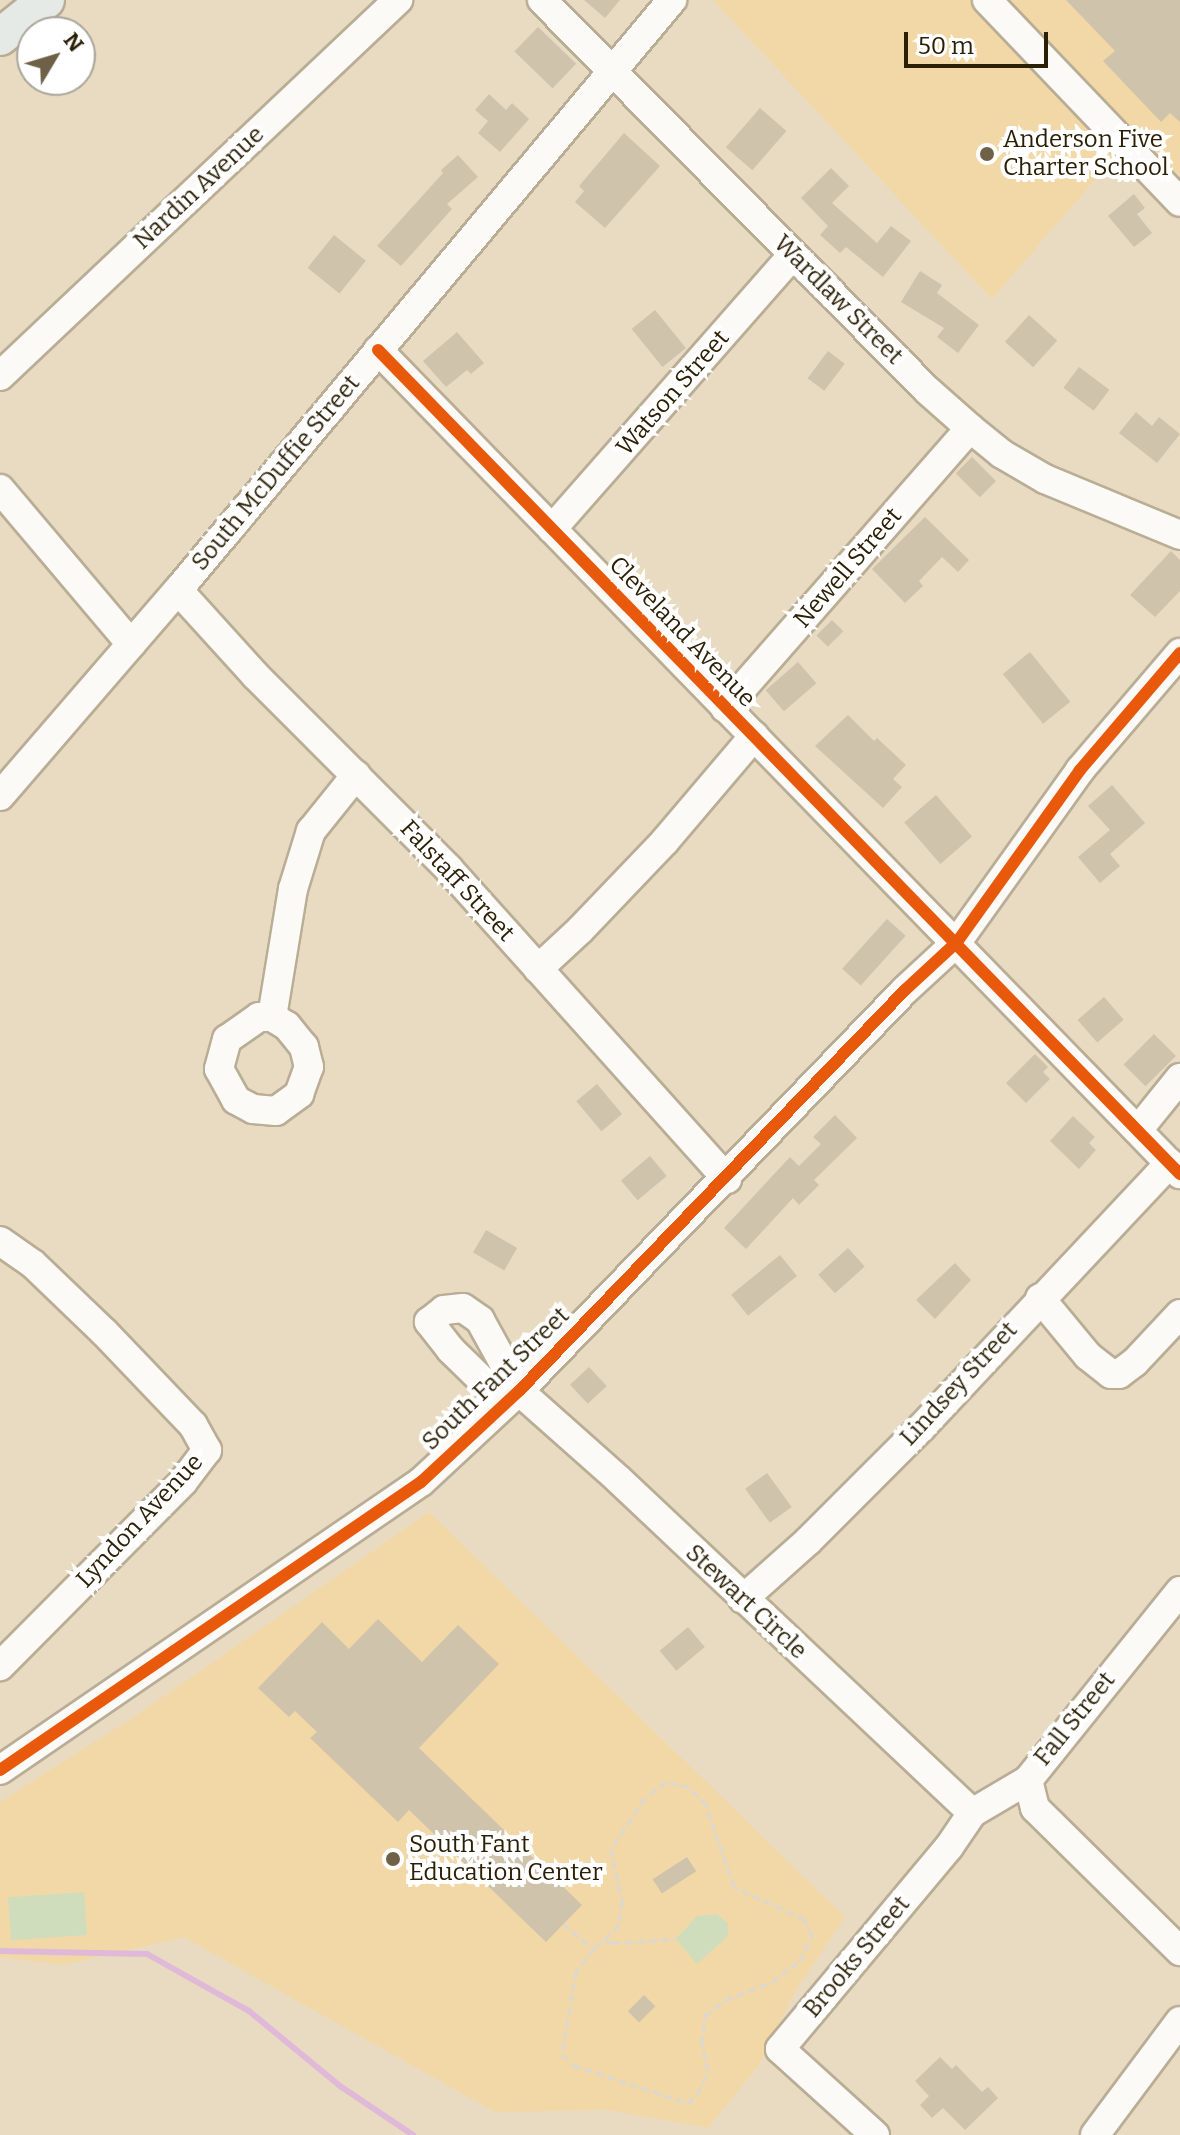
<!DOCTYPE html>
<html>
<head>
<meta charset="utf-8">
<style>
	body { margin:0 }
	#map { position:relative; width:1180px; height:2135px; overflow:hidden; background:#e9dbc1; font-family:Bitter,serif }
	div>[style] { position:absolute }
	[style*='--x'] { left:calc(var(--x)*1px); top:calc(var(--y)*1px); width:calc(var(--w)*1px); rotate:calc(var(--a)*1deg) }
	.built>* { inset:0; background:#f1d8a6 }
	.green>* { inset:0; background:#cfddbc; transform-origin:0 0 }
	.stream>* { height:6px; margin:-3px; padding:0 3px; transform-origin:3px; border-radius:3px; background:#e1b9d8 }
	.building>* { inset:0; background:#cfc3ac; transform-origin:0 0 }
	.path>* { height:3px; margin-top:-1.5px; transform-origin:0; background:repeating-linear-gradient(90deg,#dcd8cf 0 8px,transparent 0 12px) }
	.roads { filter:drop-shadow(2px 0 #b9ad96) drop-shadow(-2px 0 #b9ad96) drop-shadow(0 2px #b9ad96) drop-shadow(0 -2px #b9ad96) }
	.minor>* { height:28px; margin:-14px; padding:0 14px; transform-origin:14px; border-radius:14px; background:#fcfaf6 }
	.major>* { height:36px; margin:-18px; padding:0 18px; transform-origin:18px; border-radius:18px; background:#e5eae7 }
	.cycleway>* { height:12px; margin:-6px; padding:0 6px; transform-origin:6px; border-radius:6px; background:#e8590c }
	.dots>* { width:22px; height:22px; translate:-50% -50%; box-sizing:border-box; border:4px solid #fff; border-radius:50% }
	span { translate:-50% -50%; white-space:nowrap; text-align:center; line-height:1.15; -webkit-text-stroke:8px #fff; paint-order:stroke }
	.poi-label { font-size:24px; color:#2b2006 }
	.left { translate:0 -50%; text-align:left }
	.street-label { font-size:24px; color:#2b2006 }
	.north { position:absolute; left:16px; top:16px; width:80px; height:80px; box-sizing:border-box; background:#fff; border:2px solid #aaa69b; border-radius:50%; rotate:52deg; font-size:22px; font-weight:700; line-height:32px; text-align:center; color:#2b2006 }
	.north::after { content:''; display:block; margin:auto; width:28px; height:36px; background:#6e6147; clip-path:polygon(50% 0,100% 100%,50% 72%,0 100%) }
	.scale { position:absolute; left:904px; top:32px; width:144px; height:36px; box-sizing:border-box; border:4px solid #2b2006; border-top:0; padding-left:10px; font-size:24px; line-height:28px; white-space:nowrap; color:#2b2006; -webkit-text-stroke:6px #fff; paint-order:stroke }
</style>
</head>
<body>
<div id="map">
	<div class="built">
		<div style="clip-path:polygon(713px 0,1180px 0,1180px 177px,1136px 132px,992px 299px)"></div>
		<div style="clip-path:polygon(429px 1512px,845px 1917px,795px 1992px,759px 2065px,708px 2128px,608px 2110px,495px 2112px,184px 1937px,62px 1965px,0 1957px,0 1802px,137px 1715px)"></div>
	</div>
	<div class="green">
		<div style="left:84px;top:1892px;width:43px;height:76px;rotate:86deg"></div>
		<div style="clip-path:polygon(717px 1914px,728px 1924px,728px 1936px,697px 1964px,676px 1939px,697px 1916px)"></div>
	</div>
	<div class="stream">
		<div style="--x:0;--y:1951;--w:147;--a:1.2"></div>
		<div style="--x:147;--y:1954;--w:117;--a:29.2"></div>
		<div style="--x:249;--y:2011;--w:118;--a:39.5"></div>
		<div style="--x:340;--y:2086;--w:88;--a:33.9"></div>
	</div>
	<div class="building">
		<div style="clip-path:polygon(584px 0,620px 0,605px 18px)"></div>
		<div style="clip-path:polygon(1066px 0,1180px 0,1180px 122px,1170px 113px,1161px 122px,1103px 61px,1115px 51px)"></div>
		<div style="left:538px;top:27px;width:53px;height:34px;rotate:44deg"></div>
		<div style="clip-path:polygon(489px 94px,506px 110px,512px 103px,529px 119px,500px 152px,478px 133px,488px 121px,475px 110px)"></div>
		<div style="left:760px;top:108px;width:35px;height:52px;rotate:41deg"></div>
		<div style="clip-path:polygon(624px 133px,660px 166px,605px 228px,575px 202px,584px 191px,579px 186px)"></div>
		<div style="clip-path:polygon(458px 155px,478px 177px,447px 204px,452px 209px,401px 266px,377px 246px,443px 173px,441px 170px)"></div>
		<div style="clip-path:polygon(831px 168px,849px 186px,832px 203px,877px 243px,891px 226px,911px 241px,883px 277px,846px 247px,840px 253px,820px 235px,828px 226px,801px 198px)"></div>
		<div style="clip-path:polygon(1134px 194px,1145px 208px,1137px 214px,1152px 233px,1134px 247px,1108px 216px)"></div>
		<div style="left:334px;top:235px;width:41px;height:42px;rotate:39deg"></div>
		<div style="clip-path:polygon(920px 271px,942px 285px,937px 293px,979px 325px,958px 353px,937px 337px,944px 328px,901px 302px)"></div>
		<div style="left:655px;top:310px;width:49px;height:30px;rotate:51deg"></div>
		<div style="left:1029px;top:315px;width:38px;height:36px;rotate:42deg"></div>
		<div style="clip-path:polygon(457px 332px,484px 363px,471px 374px,467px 370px,446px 387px,423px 361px)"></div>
		<div style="left:828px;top:351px;width:21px;height:34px;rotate:37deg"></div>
		<div style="left:1079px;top:367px;width:38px;height:26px;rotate:37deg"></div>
		<div style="clip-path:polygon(1136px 412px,1152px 426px,1159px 417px,1180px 434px,1157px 463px,1119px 433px)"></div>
		<div style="left:972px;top:457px;width:34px;height:23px;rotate:45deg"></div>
		<div style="clip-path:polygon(925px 517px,969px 560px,958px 572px,942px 557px,919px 581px,923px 586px,905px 603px,872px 569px)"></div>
		<div style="clip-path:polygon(1171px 551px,1180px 560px,1180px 591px,1155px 617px,1130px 595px)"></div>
		<div style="left:832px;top:620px;width:16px;height:22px;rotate:45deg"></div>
		<div style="left:1030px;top:652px;width:64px;height:35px;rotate:51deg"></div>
		<div style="left:798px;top:662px;width:28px;height:43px;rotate:49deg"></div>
		<div style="clip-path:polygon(848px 715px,874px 741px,877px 738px,906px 765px,893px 779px,902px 787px,883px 808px,815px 746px)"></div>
		<div style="clip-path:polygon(1112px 785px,1145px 823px,1110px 854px,1120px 866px,1100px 883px,1078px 857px,1110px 830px,1088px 806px)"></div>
		<div style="left:936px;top:795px;width:55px;height:42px;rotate:49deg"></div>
		<div style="left:887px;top:919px;width:25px;height:67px;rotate:42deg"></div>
		<div style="left:1104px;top:997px;width:30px;height:35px;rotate:49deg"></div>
		<div style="left:1154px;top:1034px;width:31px;height:43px;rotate:45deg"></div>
		<div style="clip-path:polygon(1035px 1054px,1048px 1067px,1043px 1072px,1050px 1079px,1026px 1103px,1006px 1083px)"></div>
		<div style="left:597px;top:1084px;width:39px;height:27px;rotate:50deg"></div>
		<div style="clip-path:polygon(835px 1115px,857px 1138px,814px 1180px,819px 1185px,799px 1205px,793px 1198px,746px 1249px,724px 1228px,790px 1157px,799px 1166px,821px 1144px,813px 1137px)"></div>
		<div style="clip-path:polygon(1073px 1116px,1095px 1137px,1089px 1143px,1096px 1150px,1079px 1169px,1050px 1141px)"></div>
		<div style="left:650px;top:1156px;width:26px;height:38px;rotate:50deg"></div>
		<div style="left:486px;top:1230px;width:36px;height:26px;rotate:30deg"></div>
		<div style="left:848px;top:1248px;width:25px;height:40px;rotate:48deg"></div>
		<div style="left:780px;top:1255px;width:27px;height:63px;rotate:51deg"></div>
		<div style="clip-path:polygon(955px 1263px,971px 1280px,935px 1319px,916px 1300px)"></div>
		<div style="left:589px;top:1367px;width:26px;height:26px;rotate:47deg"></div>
		<div style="left:767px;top:1473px;width:42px;height:27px;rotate:54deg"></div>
		<div style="clip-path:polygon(378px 1619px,422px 1662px,458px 1625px,499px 1664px,419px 1748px,582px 1905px,546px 1942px,409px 1810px,398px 1822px,310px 1738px,317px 1732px,295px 1711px,289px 1717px,258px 1688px,322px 1622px,349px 1649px)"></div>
		<div style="left:688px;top:1627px;width:26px;height:37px;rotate:50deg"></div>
		<div style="left:687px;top:1857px;width:17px;height:41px;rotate:57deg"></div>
		<div style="left:644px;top:1995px;width:16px;height:23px;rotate:45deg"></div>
		<div style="clip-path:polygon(940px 2057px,952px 2069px,956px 2065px,982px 2092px,988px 2087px,998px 2098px,965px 2130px,943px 2108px,932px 2118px,920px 2105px,929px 2096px,915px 2081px)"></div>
	</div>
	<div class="path">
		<div style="--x:563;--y:1924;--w:40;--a:39"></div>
		<div style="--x:594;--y:1949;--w:28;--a:129"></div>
		<div style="--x:576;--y:1971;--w:84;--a:99.6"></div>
		<div style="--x:562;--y:2054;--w:16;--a:45"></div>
		<div style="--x:573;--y:2065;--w:121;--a:18.3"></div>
		<div style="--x:688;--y:2103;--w:13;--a:-42"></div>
		<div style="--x:698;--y:2094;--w:26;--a:-67"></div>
		<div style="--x:708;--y:2070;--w:28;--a:-103"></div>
		<div style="--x:702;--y:2043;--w:28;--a:-84"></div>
		<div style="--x:705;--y:2015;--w:26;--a:-36"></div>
		<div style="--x:726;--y:2000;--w:49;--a:-21.4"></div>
		<div style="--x:772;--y:1982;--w:35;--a:-37"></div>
		<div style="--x:800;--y:1961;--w:28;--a:-64"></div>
		<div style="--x:812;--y:1936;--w:19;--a:-115"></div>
		<div style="--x:804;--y:1919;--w:77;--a:-155.4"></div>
		<div style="--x:734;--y:1887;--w:87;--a:-108.9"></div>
		<div style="--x:706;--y:1805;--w:25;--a:-133"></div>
		<div style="--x:689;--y:1787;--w:24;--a:-168"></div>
		<div style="--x:666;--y:1782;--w:26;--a:143"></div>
		<div style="--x:645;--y:1798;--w:61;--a:123.7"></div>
		<div style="--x:611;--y:1849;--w:53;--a:78.1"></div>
		<div style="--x:622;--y:1901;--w:24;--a:97"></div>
		<div style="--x:619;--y:1925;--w:35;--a:136"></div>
		<div style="--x:605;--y:1941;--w:8;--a:14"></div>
		<div style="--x:613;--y:1943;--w:63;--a:-3.6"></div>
	</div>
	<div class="roads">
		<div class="minor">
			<div style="--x:542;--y:0;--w:548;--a:45.37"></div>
			<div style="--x:927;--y:390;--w:57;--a:41.5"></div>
			<div style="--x:970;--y:428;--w:41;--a:39.1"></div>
			<div style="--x:1002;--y:454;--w:50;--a:30.2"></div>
			<div style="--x:1045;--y:479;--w:146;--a:22.5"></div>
			<div style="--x:987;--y:0;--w:279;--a:46.3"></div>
			<div style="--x:378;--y:350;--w:1150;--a:45.78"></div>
			<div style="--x:0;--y:376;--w:548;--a:-43.37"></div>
			<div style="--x:0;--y:489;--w:203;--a:49.8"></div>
			<div style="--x:552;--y:529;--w:365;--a:-48.7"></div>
			<div style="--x:178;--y:590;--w:116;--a:47.8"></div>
			<div style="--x:256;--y:676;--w:272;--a:45"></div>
			<div style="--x:448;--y:868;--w:418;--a:48.1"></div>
			<div style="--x:725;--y:708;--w:372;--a:-48.8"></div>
			<div style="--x:0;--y:796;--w:272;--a:-49.2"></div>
			<div style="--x:178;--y:590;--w:770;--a:-50.06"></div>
			<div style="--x:538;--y:969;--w:57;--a:-42.9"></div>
			<div style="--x:580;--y:930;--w:123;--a:-46.3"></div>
			<div style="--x:665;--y:841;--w:138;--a:-49.7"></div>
			<div style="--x:272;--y:1017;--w:13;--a:180"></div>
			<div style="--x:259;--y:1017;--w:39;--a:145"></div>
			<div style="--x:227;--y:1039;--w:31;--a:105"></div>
			<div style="--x:219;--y:1069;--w:35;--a:61"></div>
			<div style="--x:236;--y:1100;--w:19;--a:28"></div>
			<div style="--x:253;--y:1109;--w:23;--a:5"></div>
			<div style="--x:276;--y:1111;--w:29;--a:-36"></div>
			<div style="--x:299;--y:1094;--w:29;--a:-70"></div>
			<div style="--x:309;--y:1067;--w:21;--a:-104"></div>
			<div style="--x:304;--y:1047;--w:27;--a:-129"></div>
			<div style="--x:287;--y:1026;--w:17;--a:-149"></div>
			<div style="--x:272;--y:1017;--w:130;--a:-80.7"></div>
			<div style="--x:293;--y:889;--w:61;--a:-72.8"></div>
			<div style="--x:311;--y:831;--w:72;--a:-51.2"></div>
			<div style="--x:1138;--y:1130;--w:67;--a:-51.1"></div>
			<div style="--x:0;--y:1241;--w:40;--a:34.9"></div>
			<div style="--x:33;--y:1264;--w:98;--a:43.8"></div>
			<div style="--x:104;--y:1332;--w:129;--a:46.3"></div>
			<div style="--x:193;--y:1425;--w:29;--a:61"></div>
			<div style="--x:207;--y:1450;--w:40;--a:127"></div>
			<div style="--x:183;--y:1482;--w:260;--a:134.8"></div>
			<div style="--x:1040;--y:1298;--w:75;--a:50.4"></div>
			<div style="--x:1088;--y:1356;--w:29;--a:38"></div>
			<div style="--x:1111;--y:1374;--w:8;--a:0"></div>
			<div style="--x:1119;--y:1374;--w:20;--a:-37"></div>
			<div style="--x:1135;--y:1362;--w:66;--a:-46.8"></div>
			<div style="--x:519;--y:1391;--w:30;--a:-172"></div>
			<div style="--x:489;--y:1387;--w:53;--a:-135.8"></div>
			<div style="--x:451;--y:1350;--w:36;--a:-128"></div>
			<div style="--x:429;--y:1322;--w:19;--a:-39"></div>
			<div style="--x:444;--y:1310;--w:19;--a:-6"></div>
			<div style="--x:463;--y:1308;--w:21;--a:35"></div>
			<div style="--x:480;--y:1320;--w:81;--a:61.2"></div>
			<div style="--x:519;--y:1391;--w:132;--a:41.6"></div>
			<div style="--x:618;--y:1479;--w:487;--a:43.3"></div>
			<div style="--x:1180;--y:1591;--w:243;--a:128.8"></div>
			<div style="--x:1028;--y:1780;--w:29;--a:76"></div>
			<div style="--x:1035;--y:1808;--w:204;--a:44.6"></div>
			<div style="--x:743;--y:1599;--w:87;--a:-41.7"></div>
			<div style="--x:808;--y:1541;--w:161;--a:-45"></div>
			<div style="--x:922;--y:1427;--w:362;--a:-46.8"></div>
			<div style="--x:0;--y:1770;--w:510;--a:-34.38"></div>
			<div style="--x:421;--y:1482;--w:134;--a:-42.9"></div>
			<div style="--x:519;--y:1391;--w:557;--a:-46.09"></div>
			<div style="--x:905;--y:990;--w:71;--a:-42.7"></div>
			<div style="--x:957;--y:942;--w:211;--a:-54.4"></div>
			<div style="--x:1080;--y:770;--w:154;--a:-49.5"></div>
			<div style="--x:875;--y:2135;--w:128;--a:-137.8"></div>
			<div style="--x:780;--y:2049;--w:263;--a:-50.1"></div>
			<div style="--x:949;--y:1847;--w:41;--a:-55.9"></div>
			<div style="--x:972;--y:1813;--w:65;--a:-30.5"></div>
			<div style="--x:1095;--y:2135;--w:142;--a:-53.3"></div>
		</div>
		<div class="major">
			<div style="--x:0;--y:37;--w:59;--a:-38.8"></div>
		</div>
	</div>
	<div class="cycleway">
		<div style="--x:378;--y:350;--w:1150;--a:45.78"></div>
		<div style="--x:0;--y:1770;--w:510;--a:-34.38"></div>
		<div style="--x:421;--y:1482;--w:134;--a:-42.9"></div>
		<div style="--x:519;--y:1391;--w:557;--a:-46.09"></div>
		<div style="--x:905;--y:990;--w:71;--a:-42.7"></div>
		<div style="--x:957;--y:942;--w:211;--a:-54.4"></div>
		<div style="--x:1080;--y:770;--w:154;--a:-49.5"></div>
	</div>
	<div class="dots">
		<div style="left:987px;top:154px;background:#6e6147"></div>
		<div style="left:393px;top:1859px;background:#6e6147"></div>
	</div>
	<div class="poi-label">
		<span class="left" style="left:1003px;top:154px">Anderson Five<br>Charter School</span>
		<span class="left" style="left:409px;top:1859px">South Fant<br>Education Center</span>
	</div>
	<div class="street-label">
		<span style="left:199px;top:188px;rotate:-43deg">Nardin Avenue</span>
		<span style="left:838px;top:300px;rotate:45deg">Wardlaw Street</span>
		<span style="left:673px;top:393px;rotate:-49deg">Watson Street</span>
		<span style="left:276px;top:473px;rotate:-50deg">South McDuffie Street</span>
		<span style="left:848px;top:568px;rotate:-49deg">Newell Street</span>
		<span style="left:682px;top:632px;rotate:46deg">Cleveland Avenue</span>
		<span style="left:457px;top:881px;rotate:47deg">Falstaff Street</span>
		<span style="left:496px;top:1379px;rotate:-44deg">South Fant Street</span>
		<span style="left:959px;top:1384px;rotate:-47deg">Lindsey Street</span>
		<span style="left:140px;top:1521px;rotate:-47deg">Lyndon Avenue</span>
		<span style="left:746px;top:1602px;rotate:43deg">Stewart Circle</span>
		<span style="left:1075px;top:1719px;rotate:-51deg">Fall Street</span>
		<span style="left:857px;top:1957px;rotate:-50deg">Brooks Street</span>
	</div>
	<div class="north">N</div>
	<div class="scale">50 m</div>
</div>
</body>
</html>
